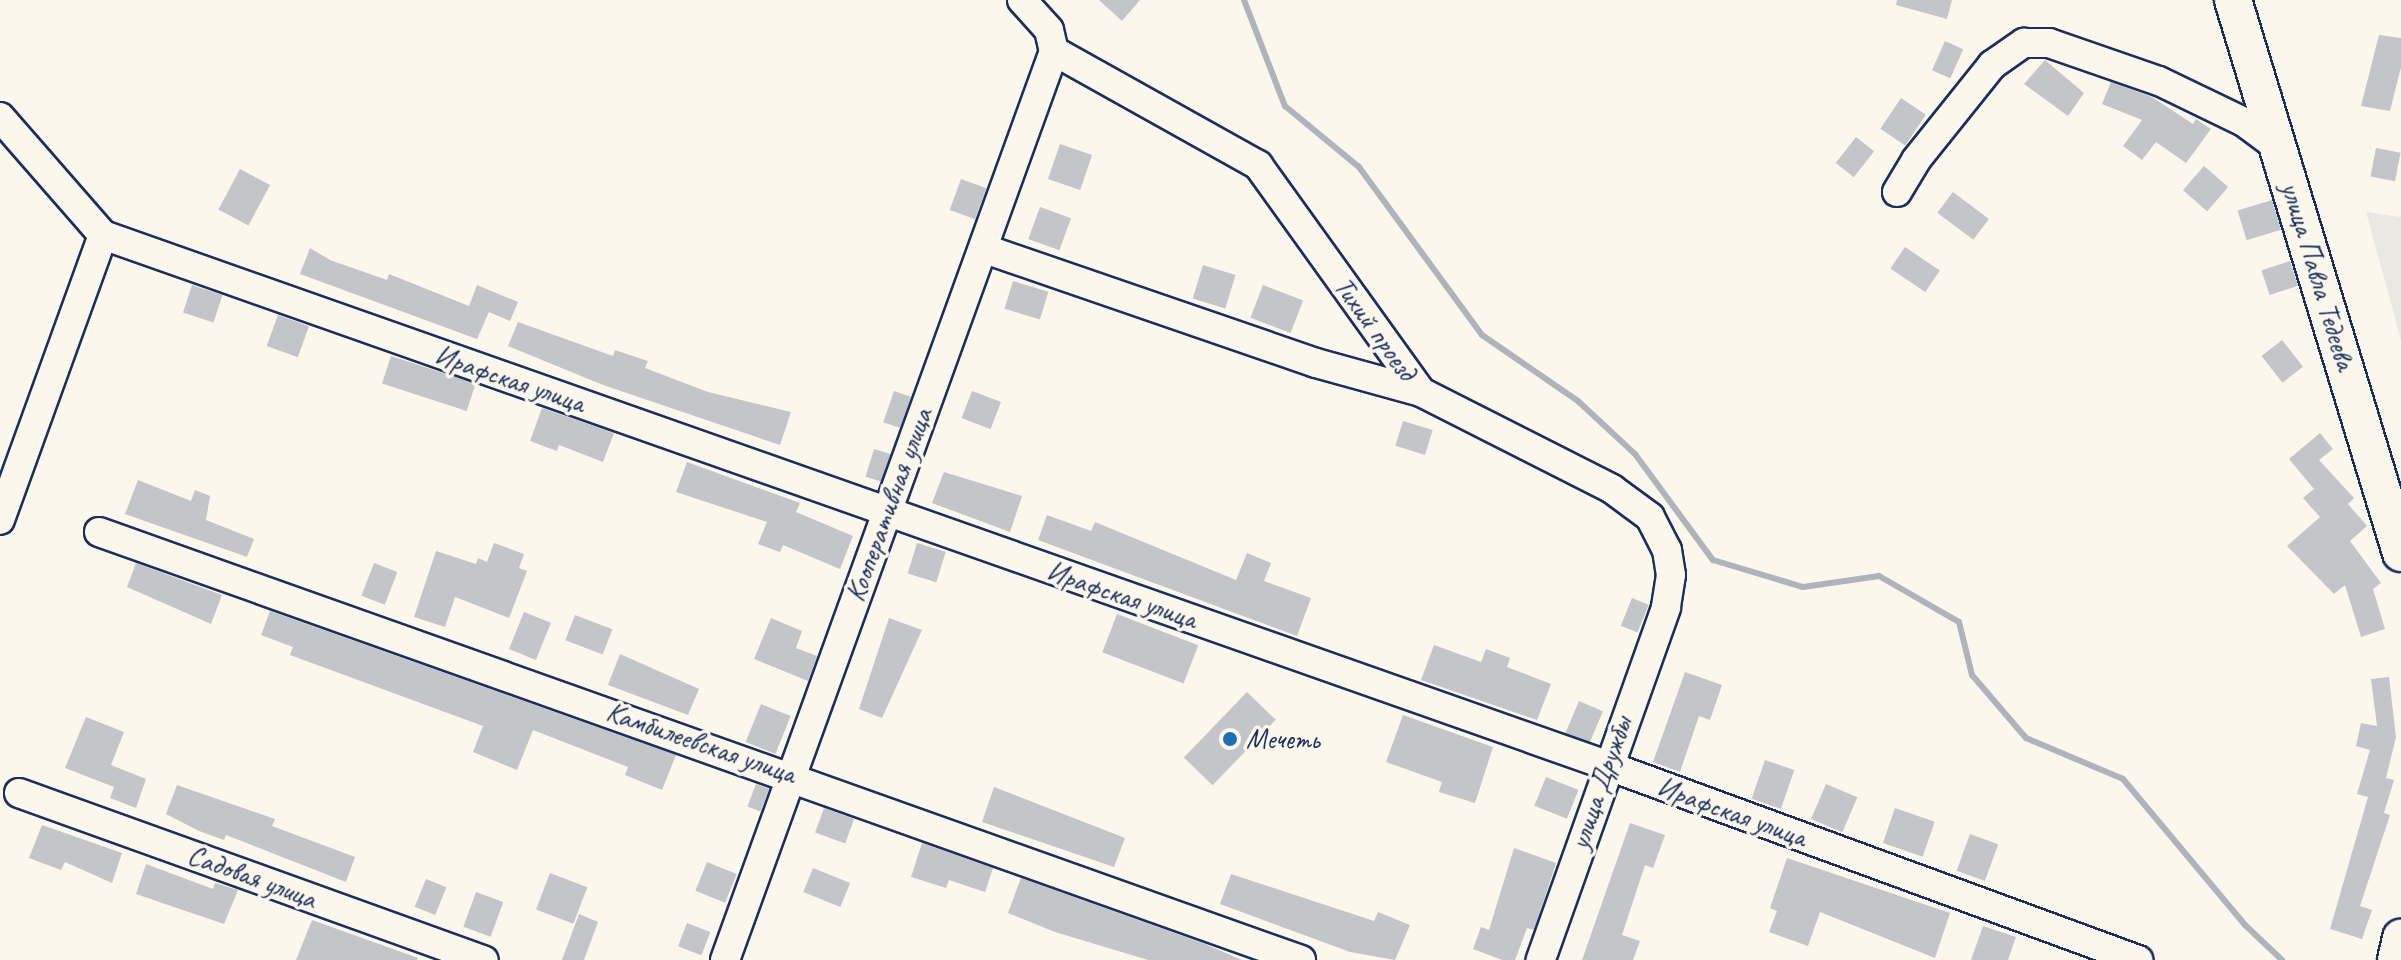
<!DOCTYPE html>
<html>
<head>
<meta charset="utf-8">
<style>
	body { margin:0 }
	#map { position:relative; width:2401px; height:960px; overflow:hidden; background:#fbf7ec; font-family:Caveat,sans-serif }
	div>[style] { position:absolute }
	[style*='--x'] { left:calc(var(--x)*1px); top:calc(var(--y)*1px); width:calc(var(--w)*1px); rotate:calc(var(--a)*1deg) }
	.built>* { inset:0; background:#eae8e2 }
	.stream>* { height:6px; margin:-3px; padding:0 3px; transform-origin:3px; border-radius:3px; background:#afb3bb }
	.building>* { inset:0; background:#c3c5c9; transform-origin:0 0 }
	.roads { filter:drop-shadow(2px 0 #1b2f5e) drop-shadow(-2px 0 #1b2f5e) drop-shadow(0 2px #1b2f5e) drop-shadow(0 -2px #1b2f5e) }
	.minor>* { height:28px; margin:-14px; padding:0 14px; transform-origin:14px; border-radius:14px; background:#fbf7ec }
	.major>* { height:36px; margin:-18px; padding:0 18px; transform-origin:18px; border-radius:18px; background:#fbf7ec }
	.dots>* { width:22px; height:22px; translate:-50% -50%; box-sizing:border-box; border:4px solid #fbf7ec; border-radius:50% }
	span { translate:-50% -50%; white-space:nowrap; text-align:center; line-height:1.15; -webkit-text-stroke:7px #fbf7ec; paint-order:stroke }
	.street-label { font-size:28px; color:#1b2f5e }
	.poi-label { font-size:28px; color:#1b2f5e }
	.left { translate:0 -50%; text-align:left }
</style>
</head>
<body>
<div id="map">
	<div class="built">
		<div style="clip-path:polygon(2366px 212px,2401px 217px,2401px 340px)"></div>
	</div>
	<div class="stream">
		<div style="--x:1244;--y:0;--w:114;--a:68.9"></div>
		<div style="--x:1285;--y:106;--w:96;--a:39.5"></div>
		<div style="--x:1359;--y:167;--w:208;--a:53.8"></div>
		<div style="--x:1482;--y:335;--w:116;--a:34.5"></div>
		<div style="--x:1578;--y:401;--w:78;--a:42.9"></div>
		<div style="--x:1635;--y:454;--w:132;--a:53.7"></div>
		<div style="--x:1713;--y:560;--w:94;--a:16.7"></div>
		<div style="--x:1803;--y:587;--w:77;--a:-8.2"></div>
		<div style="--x:1879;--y:576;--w:92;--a:29.9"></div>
		<div style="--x:1959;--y:622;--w:55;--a:76.2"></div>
		<div style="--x:1972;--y:675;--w:83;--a:49.4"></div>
		<div style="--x:2026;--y:738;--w:105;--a:22.9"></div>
		<div style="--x:2123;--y:779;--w:190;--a:50.1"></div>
		<div style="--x:2245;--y:925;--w:51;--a:43.4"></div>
	</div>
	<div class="building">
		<div style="clip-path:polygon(1099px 0,1140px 0,1122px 21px)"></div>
		<div style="clip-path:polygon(1897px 0,1952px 0,1947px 19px,1896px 5px)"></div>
		<div style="clip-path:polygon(2379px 35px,2401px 38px,2401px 67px,2390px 111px,2361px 106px)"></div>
		<div style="left:1945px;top:41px;width:20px;height:32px;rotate:24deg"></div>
		<div style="clip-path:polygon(2045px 60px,2084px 93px,2068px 116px,2024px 84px)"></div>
		<div style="clip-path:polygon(2111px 82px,2152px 97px,2193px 124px,2196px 119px,2211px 129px,2186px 163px,2156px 142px,2142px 160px,2123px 146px,2142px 120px,2102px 104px)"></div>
		<div style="left:1901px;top:98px;width:30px;height:37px;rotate:34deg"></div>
		<div style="left:1856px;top:137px;width:23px;height:33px;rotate:38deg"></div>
		<div style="left:1060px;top:144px;width:34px;height:37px;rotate:19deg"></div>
		<div style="left:2376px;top:148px;width:25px;height:29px;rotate:11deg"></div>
		<div style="left:2204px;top:166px;width:32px;height:32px;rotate:41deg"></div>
		<div style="left:240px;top:169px;width:34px;height:46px;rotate:28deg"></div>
		<div style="left:961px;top:179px;width:27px;height:33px;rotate:20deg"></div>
		<div style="left:1953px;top:192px;width:45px;height:26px;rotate:37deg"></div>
		<div style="left:2272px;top:200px;width:31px;height:36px;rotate:73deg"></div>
		<div style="left:1040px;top:207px;width:33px;height:34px;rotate:20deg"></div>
		<div style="left:1905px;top:247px;width:42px;height:26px;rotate:34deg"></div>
		<div style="clip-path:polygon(310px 248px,330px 260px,387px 280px,389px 274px,469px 306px,477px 285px,518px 302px,510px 321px,489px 312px,477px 339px,300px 274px)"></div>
		<div style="left:2290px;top:261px;width:26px;height:30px;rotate:72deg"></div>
		<div style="left:1203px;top:265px;width:34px;height:35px;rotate:17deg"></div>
		<div style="left:1013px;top:281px;width:37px;height:29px;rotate:17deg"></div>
		<div style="left:192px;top:285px;width:32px;height:29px;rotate:18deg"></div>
		<div style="left:1263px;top:285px;width:43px;height:35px;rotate:21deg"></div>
		<div style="left:278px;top:315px;width:33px;height:33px;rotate:20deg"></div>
		<div style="clip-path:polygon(518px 322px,613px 356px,615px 350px,648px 361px,645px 368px,708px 392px,791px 412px,780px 445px,603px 385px,508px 346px)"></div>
		<div style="left:2282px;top:340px;width:34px;height:26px;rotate:52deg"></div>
		<div style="left:391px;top:356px;width:89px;height:29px;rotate:18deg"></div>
		<div style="left:894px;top:391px;width:18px;height:33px;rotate:19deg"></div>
		<div style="left:972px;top:391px;width:31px;height:29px;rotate:21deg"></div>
		<div style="clip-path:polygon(542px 408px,614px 433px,603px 462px,559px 445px,557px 451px,530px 441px)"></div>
		<div style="left:1403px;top:421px;width:31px;height:26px;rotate:17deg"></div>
		<div style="clip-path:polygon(2320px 433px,2333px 449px,2319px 460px,2354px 498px,2348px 504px,2367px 526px,2350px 541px,2381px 583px,2373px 589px,2385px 629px,2361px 637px,2345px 585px,2334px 594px,2287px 546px,2320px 517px,2303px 498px,2314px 489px,2289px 459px)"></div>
		<div style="left:874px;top:449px;width:17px;height:29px;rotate:17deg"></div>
		<div style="clip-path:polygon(687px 462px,800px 503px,796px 512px,853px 536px,840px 569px,783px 545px,780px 552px,758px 544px,767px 522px,676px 492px)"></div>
		<div style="clip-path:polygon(944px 472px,1022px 496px,1010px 532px,932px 503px)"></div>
		<div style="clip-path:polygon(138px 480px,191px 501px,195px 490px,210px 496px,206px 520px,254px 539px,247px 557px,125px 514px)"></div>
		<div style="clip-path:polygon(1047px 515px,1091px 531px,1095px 522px,1236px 580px,1247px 553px,1271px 563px,1264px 581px,1311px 598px,1297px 636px,1038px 540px)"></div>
		<div style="clip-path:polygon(494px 543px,524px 554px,519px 568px,527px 571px,509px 618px,455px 597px,445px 627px,414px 617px,436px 551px,476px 564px,478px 558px,487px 562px)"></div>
		<div style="left:917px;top:543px;width:30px;height:32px;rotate:17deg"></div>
		<div style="clip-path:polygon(136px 563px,222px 595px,211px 624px,127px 587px)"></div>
		<div style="left:374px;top:563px;width:25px;height:35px;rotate:21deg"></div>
		<div style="left:1632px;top:598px;width:18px;height:30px;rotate:22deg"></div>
		<div style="clip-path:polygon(270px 611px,676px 755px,662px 790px,625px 775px,628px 767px,533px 730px,517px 770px,473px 752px,483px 726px,290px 655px,293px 647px,261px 635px)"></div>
		<div style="left:524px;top:612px;width:29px;height:40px;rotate:22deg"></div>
		<div style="left:1117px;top:614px;width:87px;height:41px;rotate:21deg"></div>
		<div style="left:575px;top:615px;width:40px;height:27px;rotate:21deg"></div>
		<div style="clip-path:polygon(771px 618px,802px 631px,796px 648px,817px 656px,808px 681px,754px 659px)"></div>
		<div style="clip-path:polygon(889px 618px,922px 630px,882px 718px,859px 709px)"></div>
		<div style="clip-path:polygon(1434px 645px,1481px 662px,1486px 649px,1510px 658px,1507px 667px,1551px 684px,1537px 720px,1421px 680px)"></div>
		<div style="clip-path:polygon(620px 654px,699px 689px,688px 715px,608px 685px)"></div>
		<div style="clip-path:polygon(1685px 672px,1722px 685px,1710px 720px,1699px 716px,1680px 772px,1653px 762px)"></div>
		<div style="clip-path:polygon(2389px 677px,2396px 737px,2386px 778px,2394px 780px,2384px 813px,2390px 815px,2360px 906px,2372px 910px,2362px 939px,2330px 929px,2368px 797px,2357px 794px,2370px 750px,2356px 746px,2361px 723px,2377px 726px,2371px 679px)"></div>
		<div style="left:1247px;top:692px;width:40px;height:91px;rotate:44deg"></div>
		<div style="left:1579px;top:701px;width:26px;height:35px;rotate:23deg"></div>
		<div style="left:761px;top:704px;width:32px;height:41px;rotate:22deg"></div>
		<div style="clip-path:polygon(1403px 715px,1493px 747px,1475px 803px,1439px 792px,1442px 782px,1386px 762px)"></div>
		<div style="clip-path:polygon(86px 717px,124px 732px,111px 765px,146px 779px,136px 808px,110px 798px,114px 787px,65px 768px)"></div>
		<div style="left:1765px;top:760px;width:31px;height:41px;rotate:19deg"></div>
		<div style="left:1546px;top:777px;width:35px;height:31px;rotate:22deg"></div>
		<div style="left:756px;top:784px;width:14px;height:24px;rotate:21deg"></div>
		<div style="left:1826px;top:784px;width:34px;height:38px;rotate:23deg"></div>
		<div style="clip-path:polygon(177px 785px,275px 819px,272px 826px,355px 857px,346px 882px,226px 835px,224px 840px,199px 831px,166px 814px)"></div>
		<div style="clip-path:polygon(994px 787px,1125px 838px,1114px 867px,982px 822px)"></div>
		<div style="left:824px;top:808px;width:32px;height:26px;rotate:20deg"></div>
		<div style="left:1895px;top:808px;width:42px;height:37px;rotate:19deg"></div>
		<div style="clip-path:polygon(1630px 823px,1665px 835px,1653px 868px,1645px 865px,1622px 935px,1640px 941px,1633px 960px,1582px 960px)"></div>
		<div style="clip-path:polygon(42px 825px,122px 853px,112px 883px,65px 862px,61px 870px,29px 858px)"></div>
		<div style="left:1970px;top:834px;width:30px;height:39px;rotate:20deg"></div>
		<div style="clip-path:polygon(922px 843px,993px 868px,985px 892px,949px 880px,946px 888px,911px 877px)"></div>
		<div style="clip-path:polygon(1514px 848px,1556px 863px,1534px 930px,1527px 928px,1515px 960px,1502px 960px,1473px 949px,1481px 927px,1489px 930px)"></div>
		<div style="clip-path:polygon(1787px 858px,1950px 913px,1935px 958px,1820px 912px,1808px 946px,1769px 932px,1777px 911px,1770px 908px)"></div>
		<div style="left:707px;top:862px;width:32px;height:31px;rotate:22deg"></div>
		<div style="clip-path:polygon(146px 864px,213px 889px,215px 883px,238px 890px,224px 924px,136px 894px)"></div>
		<div style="left:813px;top:868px;width:40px;height:26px;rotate:22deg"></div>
		<div style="left:550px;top:873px;width:40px;height:39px;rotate:21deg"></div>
		<div style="clip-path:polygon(1231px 874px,1374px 921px,1378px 912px,1410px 925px,1395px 960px,1350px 952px,1220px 904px)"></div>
		<div style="clip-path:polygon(1021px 878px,1205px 944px,1242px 960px,1148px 960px,1055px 932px,1008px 913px)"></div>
		<div style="left:426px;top:879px;width:22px;height:30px;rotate:22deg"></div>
		<div style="left:476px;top:892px;width:29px;height:37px;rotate:20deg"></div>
		<div style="clip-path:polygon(579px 914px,598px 922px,584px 960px,562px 960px)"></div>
		<div style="clip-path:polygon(312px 920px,418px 958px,417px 960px,296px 960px)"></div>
		<div style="left:687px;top:923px;width:25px;height:25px;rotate:21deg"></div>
		<div style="clip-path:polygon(1983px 926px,2016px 937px,2008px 960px,1971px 960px)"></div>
	</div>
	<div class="roads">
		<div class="minor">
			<div style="--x:1022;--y:0;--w:40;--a:48"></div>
			<div style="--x:1049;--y:30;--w:22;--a:77"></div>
			<div style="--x:1054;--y:51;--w:234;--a:29.2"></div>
			<div style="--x:1258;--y:165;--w:279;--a:54.3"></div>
			<div style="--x:1421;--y:392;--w:214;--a:26.9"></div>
			<div style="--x:1612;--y:489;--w:47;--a:36.4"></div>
			<div style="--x:1650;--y:517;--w:37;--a:63"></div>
			<div style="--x:1667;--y:550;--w:25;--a:81"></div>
			<div style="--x:1671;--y:575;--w:33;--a:99"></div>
			<div style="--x:1666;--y:608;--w:374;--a:109.6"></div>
			<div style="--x:0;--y:117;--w:157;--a:48.9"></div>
			<div style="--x:103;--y:235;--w:303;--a:109.9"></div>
			<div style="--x:1897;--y:192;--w:37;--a:-59"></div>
			<div style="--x:1916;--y:160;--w:122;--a:-51.3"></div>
			<div style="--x:1992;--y:65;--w:39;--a:-35"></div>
			<div style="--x:2024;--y:43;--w:25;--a:0"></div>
			<div style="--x:2049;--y:43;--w:116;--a:19.1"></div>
			<div style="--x:2159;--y:81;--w:94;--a:25.8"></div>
			<div style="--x:2244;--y:122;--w:44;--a:36.6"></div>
			<div style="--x:103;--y:235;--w:1594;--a:19.42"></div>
			<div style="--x:1606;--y:765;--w:567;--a:20.13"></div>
			<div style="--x:985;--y:249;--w:350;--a:19"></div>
			<div style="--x:1316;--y:363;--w:109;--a:15.4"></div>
			<div style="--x:99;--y:532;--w:1276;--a:19.6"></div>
			<div style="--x:19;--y:793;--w:494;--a:19.8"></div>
			<div style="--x:725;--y:960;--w:967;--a:-70.1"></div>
		</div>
		<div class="major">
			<div style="--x:2233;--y:0;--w:578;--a:73.1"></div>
			<div style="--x:2396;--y:960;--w:23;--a:-77"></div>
		</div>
	</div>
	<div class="dots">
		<div style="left:1230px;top:739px;background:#1f6fb2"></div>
	</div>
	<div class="street-label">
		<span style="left:2318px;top:276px;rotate:73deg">улица Павла Тедеева</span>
		<span style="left:1375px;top:329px;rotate:54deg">Тихий проезд</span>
		<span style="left:510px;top:379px;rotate:19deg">Ирафская улица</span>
		<span style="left:889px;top:505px;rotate:-70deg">Кооперативная улица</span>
		<span style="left:1122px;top:595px;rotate:19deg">Ирафская улица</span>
		<span style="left:701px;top:743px;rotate:19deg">Камбилеевская улица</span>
		<span style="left:1601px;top:783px;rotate:-71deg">улица Дружбы</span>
		<span style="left:1732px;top:812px;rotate:20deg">Ирафская улица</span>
		<span style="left:252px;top:877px;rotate:20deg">Садовая улица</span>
	</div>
	<div class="poi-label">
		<span class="left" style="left:1246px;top:739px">Мечеть</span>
	</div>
</div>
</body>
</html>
